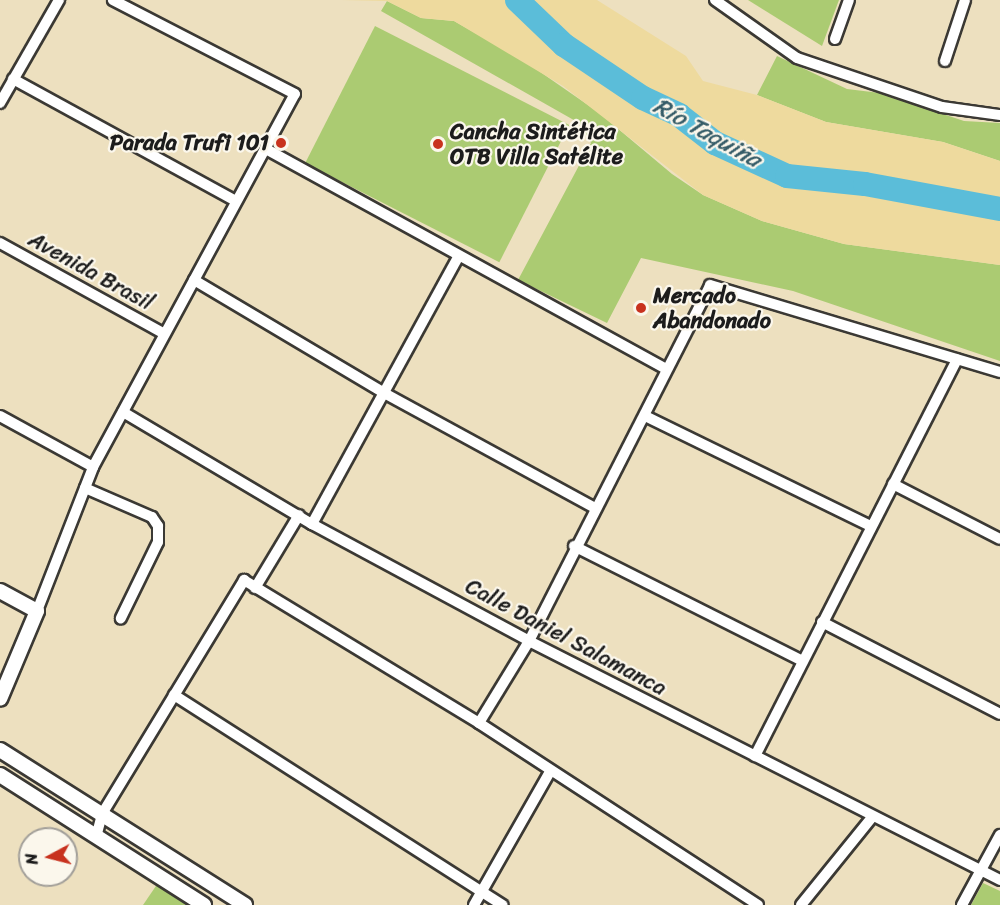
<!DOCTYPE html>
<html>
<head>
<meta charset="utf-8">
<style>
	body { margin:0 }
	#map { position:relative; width:1000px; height:905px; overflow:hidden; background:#ede0bf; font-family:Sriracha,sans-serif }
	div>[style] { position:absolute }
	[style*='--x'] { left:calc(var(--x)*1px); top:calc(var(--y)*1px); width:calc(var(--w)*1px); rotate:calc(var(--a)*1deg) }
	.green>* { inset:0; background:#abcb72; transform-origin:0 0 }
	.sand>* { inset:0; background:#eeda9e }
	.river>* { height:24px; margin:-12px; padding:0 12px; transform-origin:12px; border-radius:12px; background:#5bbdd9 }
	.roads { filter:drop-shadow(2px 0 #3b3934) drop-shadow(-2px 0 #3b3934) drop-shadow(0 2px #3b3934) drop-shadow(0 -2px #3b3934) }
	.minor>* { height:10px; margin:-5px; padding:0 5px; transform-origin:5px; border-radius:5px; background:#fff }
	.tertiary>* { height:14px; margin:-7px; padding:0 7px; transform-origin:7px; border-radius:7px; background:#fff }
	.dots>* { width:16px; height:16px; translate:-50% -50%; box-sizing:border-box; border:3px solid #fbf7ec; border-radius:50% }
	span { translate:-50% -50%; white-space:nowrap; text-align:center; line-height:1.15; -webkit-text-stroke:4.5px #fbf7ec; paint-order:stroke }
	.poi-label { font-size:22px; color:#1c1c1c; font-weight:700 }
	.left { translate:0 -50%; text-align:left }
	.right { translate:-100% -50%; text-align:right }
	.street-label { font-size:22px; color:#1c1c1c }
	.water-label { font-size:24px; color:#355c68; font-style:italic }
	.north { position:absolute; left:18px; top:827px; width:60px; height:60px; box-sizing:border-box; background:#fbf7ec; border:2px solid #a29f99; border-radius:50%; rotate:263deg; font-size:16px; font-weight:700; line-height:24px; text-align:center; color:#1c1c1c }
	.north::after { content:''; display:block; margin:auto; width:21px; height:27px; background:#c8321e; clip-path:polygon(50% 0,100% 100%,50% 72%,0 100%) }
</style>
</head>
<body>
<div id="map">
	<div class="green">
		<div style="clip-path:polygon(748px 0,839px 0,822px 46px)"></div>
		<div style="clip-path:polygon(387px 1px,421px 18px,454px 21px,523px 60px,598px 112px,672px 174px,703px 195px,762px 221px,844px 244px,1000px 265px,1000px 361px,793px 291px,641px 258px,607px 323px,518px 280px,591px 143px,579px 123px,381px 11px)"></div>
		<div style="left:375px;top:26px;width:218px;height:154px;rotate:27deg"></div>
		<div style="clip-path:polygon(777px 56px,847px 89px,880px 93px,964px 121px,1000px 123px,1000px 161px,943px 142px,826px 122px,757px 95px)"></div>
		<div style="clip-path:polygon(158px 883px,193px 905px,143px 905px)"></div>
		<div style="clip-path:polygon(983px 883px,1000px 891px,1000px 905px,971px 905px)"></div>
	</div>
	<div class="sand">
		<div style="clip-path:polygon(341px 0,597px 0,686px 56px,703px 81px,757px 95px,826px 122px,943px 142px,1000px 161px,1000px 265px,844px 244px,762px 221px,703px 195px,563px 86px,454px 21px,421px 18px,387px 1px)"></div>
	</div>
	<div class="river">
		<div style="--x:517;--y:0;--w:65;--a:43.8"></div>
		<div style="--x:564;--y:45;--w:95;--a:33.9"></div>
		<div style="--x:643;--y:98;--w:40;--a:25"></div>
		<div style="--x:679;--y:115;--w:46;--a:37.9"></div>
		<div style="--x:715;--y:143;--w:79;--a:24.6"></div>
		<div style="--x:787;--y:176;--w:78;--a:5.9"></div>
		<div style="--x:865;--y:184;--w:137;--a:10.5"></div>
	</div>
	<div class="roads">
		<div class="minor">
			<div style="--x:715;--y:0;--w:100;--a:35.3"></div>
			<div style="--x:797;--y:58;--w:153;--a:18.7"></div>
			<div style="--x:942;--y:107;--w:59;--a:7.9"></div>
			<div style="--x:835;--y:39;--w:41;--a:-70.3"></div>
			<div style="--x:945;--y:61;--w:64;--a:-71.8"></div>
			<div style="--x:13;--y:79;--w:254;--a:28.7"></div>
			<div style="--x:0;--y:103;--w:119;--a:-60.2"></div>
			<div style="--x:266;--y:149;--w:457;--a:28.8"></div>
			<div style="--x:0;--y:243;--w:186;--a:28.9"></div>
			<div style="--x:194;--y:280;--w:223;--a:30.7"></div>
			<div style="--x:386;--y:394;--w:238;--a:28.6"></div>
			<div style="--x:123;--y:412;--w:220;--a:30.7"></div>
			<div style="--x:312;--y:524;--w:247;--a:28.3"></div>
			<div style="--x:529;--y:641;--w:528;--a:26.9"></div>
			<div style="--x:0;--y:416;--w:106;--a:28.7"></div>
			<div style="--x:645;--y:416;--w:251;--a:26"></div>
			<div style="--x:893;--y:484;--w:120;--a:27.2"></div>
			<div style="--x:85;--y:488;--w:73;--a:23.4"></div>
			<div style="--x:152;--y:517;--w:11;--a:56"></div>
			<div style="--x:158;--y:526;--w:16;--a:90"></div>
			<div style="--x:158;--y:542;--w:85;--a:116"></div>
			<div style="--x:312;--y:524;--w:304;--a:-61.3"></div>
			<div style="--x:574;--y:546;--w:256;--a:26.7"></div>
			<div style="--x:255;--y:588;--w:85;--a:-58.9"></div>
			<div style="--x:37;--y:611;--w:155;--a:-68.7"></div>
			<div style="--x:93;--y:467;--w:424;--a:-61.6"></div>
			<div style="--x:295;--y:94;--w:205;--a:-152.7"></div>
			<div style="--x:822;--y:622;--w:200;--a:27.3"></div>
			<div style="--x:174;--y:695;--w:390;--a:32.6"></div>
			<div style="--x:479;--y:723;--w:96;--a:-58.6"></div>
			<div style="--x:529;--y:641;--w:399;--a:-63"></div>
			<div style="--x:710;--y:285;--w:303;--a:16.7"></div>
			<div style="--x:755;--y:756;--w:445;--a:-63"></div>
			<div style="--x:96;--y:837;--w:24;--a:-75"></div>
			<div style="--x:102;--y:814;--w:274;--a:-58.7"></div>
			<div style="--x:244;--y:580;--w:275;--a:31.3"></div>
			<div style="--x:479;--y:723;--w:333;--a:33.1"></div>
			<div style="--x:474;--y:905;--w:153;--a:-60.3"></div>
			<div style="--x:801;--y:905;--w:114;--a:-51"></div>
			<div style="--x:962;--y:905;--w:80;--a:-61.5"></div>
		</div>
		<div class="tertiary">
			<div style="--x:0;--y:591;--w:42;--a:28.4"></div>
			<div style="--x:37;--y:611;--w:95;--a:112.8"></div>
			<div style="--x:0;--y:750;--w:290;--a:32.3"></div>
			<div style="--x:0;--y:775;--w:242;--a:32.5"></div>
		</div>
	</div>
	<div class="dots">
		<div style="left:281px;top:143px;background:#c8321e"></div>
		<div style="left:438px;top:144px;background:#c8321e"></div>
		<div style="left:641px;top:308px;background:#c8321e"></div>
	</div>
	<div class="poi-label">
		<span class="left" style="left:450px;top:144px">Cancha Sintética<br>OTB Villa Satélite</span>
		<span class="right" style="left:269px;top:143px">Parada Trufi 101</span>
		<span class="left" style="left:653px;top:308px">Mercado<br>Abandonado</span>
	</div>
	<div class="street-label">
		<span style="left:91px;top:271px;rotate:29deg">Avenida Brasil</span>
		<span style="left:566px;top:637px;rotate:28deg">Calle Daniel Salamanca</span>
	</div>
	<div class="water-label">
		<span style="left:707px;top:133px;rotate:29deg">Río Taquiña</span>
	</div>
	<div class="north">N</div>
</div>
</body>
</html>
